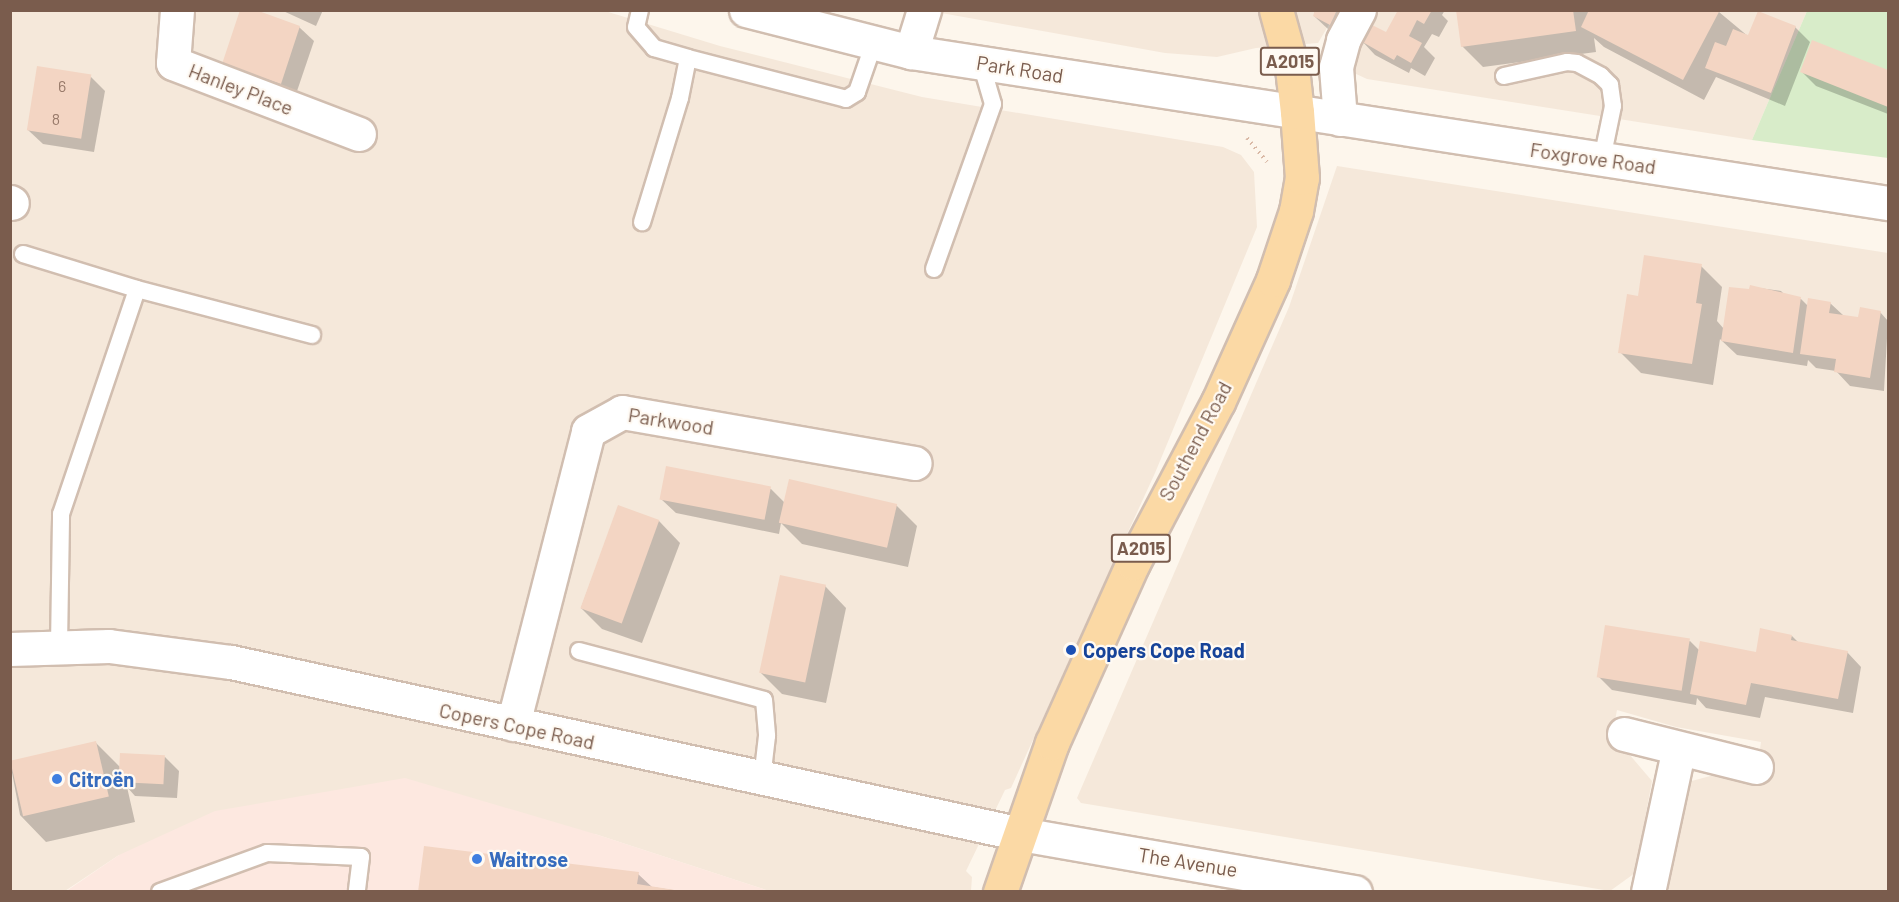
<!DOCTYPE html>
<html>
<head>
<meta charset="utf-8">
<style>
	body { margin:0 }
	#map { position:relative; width:1899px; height:902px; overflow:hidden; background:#fdf6ec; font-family:Barlow,sans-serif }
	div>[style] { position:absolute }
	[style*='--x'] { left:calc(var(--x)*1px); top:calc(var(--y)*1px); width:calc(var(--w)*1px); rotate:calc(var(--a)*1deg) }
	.residential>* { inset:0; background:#f5e8da }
	.commercial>* { inset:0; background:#fde8e0 }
	.green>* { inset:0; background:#d8ecc9 }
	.shadow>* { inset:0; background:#0003 }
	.building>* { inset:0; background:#f3d5c3; transform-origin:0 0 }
	.path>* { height:4px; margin-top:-2px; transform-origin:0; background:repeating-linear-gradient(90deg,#d9b8a5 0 1.5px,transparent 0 6px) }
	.roads { filter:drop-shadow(2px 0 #d1beb0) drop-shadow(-2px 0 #d1beb0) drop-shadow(0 2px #d1beb0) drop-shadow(0 -2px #d1beb0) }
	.lane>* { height:16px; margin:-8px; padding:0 8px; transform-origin:8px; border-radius:8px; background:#fff }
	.street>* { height:33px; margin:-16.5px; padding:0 16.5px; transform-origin:16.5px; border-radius:16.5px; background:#fff }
	.secondary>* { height:33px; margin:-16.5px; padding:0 16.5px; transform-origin:16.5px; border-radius:16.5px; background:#fff }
	.primary>* { height:33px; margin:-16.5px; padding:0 16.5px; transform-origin:16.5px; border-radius:16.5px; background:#fbd9a5 }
	.dots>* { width:16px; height:16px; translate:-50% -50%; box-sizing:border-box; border:3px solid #fffaf3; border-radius:50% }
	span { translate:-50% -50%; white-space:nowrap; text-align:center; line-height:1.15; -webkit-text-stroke:4.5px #fffaf3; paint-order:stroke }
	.number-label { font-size:16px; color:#987a6a }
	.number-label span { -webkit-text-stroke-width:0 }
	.shield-label span { padding:2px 4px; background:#fffaf3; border:2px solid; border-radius:4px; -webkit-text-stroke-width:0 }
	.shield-label { font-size:18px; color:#7a5c4d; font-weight:700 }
	.street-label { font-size:20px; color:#7a5c4d }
	.transit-label { font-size:20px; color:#164399; font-weight:700 }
	.left { translate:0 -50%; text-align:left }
	.shop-label { font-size:20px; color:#366cbe; font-weight:700 }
	.frame { position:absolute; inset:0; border:12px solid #7a5c4d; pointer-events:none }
</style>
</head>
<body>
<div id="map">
	<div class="residential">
		<div style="clip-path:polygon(10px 11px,605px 11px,720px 46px,922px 97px,1223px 147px,1241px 155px,1254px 172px,1257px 227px,1155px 473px,1011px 788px,1005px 790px,966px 871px,972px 877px,971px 891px,769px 891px,595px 834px,119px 855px,65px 891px,11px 891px)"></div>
		<div style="clip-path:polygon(930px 11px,1337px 11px,1318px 43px,1256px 48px,1217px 57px,1165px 53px)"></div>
		<div style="clip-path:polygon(1377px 11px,1807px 11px,1752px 140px,1367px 79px,1354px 73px,1351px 66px,1359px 40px)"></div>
		<div style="clip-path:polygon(1337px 166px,1888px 253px,1888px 891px,1670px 891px,1668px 887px,1688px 782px,1714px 775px,1755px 783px,1761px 742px,1676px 727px,1617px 710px,1610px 747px,1629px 754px,1652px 781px,1635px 873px,1610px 891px,1081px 803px,1077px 798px,1289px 307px)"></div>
	</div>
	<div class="commercial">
		<div style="clip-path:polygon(405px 778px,595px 834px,769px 891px,65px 892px,119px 855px,215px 811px)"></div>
	</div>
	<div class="green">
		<div style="clip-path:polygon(1807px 11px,1888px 11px,1888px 158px,1752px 140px)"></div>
	</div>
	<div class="shadow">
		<div style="clip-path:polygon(281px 10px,323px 10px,316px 26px)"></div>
		<div style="clip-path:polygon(1315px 10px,1357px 10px,1344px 38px,1329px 30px,1314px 16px)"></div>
		<div style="clip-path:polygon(1400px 10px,1445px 10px,1442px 15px,1448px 21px,1439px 37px,1432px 34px,1424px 47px,1435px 58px,1425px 76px,1411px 68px,1409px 73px,1375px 55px,1361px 40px,1387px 34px)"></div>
		<div style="clip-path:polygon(1457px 10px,1719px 12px,1749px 37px,1795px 27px,1810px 42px,1785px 106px,1716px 77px,1704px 100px,1604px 47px,1594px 38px,1596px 52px,1483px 67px,1462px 46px)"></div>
		<div style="clip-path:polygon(299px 27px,314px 41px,295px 97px,239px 78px,224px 63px)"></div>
		<div style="clip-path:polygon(1813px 42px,1888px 72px,1888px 114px,1816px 86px,1802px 72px)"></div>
		<div style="clip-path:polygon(90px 76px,105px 91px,94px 152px,43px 144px,28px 130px)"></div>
		<div style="clip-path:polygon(1701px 266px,1722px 287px,1717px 321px,1724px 329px,1751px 287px,1781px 291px,1786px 296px,1801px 299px,1809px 307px,1830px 303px,1844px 316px,1860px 319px,1880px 312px,1888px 321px,1884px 391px,1850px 386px,1836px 371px,1816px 368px,1808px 360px,1807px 366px,1737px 355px,1720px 339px,1713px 385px,1641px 373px,1620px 352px,1639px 297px)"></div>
		<div style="clip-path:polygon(667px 468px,771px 489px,785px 503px,896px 505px,917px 526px,908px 567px,802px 544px,781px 523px,779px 534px,676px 513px,661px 499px)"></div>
		<div style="clip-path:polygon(619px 507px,659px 521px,680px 543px,642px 643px,602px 629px,581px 608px)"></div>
		<div style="clip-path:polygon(825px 586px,846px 608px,826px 703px,782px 694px,761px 673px)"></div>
		<div style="clip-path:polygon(1792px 636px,1799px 643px,1847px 652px,1861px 667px,1853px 713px,1765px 697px,1760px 718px,1706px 708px,1697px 698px,1696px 705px,1612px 690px,1598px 676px,1690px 641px,1700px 651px,1757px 653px)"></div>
		<div style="clip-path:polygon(96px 743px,121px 768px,165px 757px,179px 771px,177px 798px,135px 796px,127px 787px,135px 822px,46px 842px,20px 815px,10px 762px)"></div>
		<div style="clip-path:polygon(638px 874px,652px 887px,687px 892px,420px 892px)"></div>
	</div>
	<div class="building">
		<div style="clip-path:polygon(240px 10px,256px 10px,300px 26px,281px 84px,222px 64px)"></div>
		<div style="clip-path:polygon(1315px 10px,1337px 10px,1330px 25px,1313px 16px)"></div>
		<div style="clip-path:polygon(1398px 10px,1432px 10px,1424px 24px,1417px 20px,1409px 36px,1422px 43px,1411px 63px,1397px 55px,1394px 60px,1359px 40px,1368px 23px,1386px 32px)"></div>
		<div style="clip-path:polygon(1456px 10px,1573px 10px,1576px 31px,1461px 47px)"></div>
		<div style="clip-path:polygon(1589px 10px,1720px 10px,1683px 80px,1581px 27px)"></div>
		<div style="clip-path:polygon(1758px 11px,1796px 26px,1771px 93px,1705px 68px,1715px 42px,1726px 46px,1733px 29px,1748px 35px)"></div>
		<div style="clip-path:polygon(1812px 40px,1888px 70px,1888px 107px,1800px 72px)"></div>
		<div style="left:37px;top:66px;width:55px;height:65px;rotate:9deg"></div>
		<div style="clip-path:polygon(1644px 255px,1702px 264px,1696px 303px,1702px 304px,1692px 364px,1618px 353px,1627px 294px,1638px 296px)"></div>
		<div style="clip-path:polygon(1750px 285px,1801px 297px,1793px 353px,1721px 341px,1729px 287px,1749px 289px)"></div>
		<div style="clip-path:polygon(1808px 298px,1831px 302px,1829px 313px,1858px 317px,1860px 307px,1881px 311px,1870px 378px,1834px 372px,1836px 359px,1800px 354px)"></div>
		<div style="left:666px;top:466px;width:107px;height:34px;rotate:11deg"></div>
		<div style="left:789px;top:479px;width:111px;height:45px;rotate:13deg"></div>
		<div style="left:618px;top:505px;width:44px;height:110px;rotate:20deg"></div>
		<div style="left:780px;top:575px;width:47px;height:100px;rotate:12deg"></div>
		<div style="left:1605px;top:625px;width:86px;height:53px;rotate:9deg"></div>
		<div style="clip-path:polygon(1760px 628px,1792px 635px,1791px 640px,1848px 651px,1838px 699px,1751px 683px,1746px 705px,1690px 694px,1700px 641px,1756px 652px)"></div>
		<div style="left:96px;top:741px;width:57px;height:88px;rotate:77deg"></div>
		<div style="left:120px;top:753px;width:45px;height:29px;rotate:3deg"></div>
		<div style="clip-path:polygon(424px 846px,639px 872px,637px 884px,687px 892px,418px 892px)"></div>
	</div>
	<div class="path">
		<div style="--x:1247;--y:138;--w:31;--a:50"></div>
	</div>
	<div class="roads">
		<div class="lane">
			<div style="--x:640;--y:10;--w:17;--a:103"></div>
			<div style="--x:636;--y:27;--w:28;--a:49"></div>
			<div style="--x:654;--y:48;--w:35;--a:16"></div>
			<div style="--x:688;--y:58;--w:41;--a:101.3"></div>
			<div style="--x:680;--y:98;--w:130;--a:107"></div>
			<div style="--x:688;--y:58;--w:163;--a:14.5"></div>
			<div style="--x:846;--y:99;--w:13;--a:-32"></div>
			<div style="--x:857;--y:92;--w:52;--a:-70.9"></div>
			<div style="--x:1504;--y:76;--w:65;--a:-12.5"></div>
			<div style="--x:1567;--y:62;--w:10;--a:6"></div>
			<div style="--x:1577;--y:63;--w:27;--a:28"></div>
			<div style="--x:1601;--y:76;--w:13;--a:45"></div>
			<div style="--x:1610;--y:85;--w:21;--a:82"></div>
			<div style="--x:1613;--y:106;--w:54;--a:101.7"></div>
			<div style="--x:23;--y:254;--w:119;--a:17.1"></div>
			<div style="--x:934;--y:269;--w:175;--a:-70.3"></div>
			<div style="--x:993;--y:104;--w:43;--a:-106.3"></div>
			<div style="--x:59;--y:646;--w:132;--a:-89.1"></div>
			<div style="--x:61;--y:514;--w:237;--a:-71.3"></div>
			<div style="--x:137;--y:289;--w:181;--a:14.7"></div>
			<div style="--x:579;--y:651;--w:191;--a:14.8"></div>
			<div style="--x:764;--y:700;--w:36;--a:85"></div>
			<div style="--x:767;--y:736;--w:43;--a:96.6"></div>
			<div style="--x:160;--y:892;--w:114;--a:-20"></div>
			<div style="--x:267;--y:853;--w:94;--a:2.4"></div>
			<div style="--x:361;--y:857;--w:35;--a:97"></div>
		</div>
		<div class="street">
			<div style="--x:177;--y:10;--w:53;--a:94.3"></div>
			<div style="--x:173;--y:63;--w:199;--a:20.9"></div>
			<div style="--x:746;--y:10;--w:170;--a:14.3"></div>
			<div style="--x:911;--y:52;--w:989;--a:8.79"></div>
			<div style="--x:911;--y:52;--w:44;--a:-72.8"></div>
			<div style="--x:1340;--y:119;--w:52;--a:-94.4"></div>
			<div style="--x:1336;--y:67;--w:28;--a:-75"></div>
			<div style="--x:1343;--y:40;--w:34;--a:-62"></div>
			<div style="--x:10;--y:202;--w:2;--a:27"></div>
			<div style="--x:513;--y:724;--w:302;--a:-75.6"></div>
			<div style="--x:588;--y:431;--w:39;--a:-29"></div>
			<div style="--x:622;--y:412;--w:297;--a:9.9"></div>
			<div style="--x:1624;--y:734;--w:136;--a:14"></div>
			<div style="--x:1021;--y:834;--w:339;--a:9.9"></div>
			<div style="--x:1648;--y:892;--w:147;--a:-77.9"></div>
		</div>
		<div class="secondary">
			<div style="--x:10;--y:649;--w:99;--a:-1.7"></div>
			<div style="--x:109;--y:646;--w:123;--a:7.5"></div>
			<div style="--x:231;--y:662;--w:809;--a:12.28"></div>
		</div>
		<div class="primary">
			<div style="--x:1000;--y:892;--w:158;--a:-70.8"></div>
			<div style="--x:1052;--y:743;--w:197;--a:-65.8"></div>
			<div style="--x:1133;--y:563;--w:182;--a:-62.2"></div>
			<div style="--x:1218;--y:402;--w:134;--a:-65.7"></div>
			<div style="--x:1273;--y:280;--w:73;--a:-71.6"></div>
			<div style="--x:1296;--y:211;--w:34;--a:-80"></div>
			<div style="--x:1302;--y:178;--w:66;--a:-94.3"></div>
			<div style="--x:1297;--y:112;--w:44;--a:-96.5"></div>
			<div style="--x:1292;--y:68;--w:60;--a:-105.4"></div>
		</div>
	</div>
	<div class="dots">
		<div style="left:1071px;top:650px;background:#1a4fb4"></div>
		<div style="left:57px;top:779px;background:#3f7fe0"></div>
		<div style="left:477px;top:859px;background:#3f7fe0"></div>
	</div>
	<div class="number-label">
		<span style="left:62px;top:86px">6</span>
		<span style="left:56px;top:119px">8</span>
	</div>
	<div class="shield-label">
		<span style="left:1290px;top:61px">A2015</span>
		<span style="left:1141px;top:548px">A2015</span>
	</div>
	<div class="street-label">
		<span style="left:1020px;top:69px;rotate:9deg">Park Road</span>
		<span style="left:241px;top:89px;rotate:21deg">Hanley Place</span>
		<span style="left:1593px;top:158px;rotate:8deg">Foxgrove Road</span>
		<span style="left:671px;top:421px;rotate:9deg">Parkwood</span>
		<span style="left:1195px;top:441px;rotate:-62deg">Southend Road</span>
		<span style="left:517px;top:726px;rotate:12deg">Copers Cope Road</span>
		<span style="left:1188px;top:862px;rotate:9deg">The Avenue</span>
	</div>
	<div class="transit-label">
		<span class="left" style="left:1083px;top:650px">Copers Cope Road</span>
	</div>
	<div class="shop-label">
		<span class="left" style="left:69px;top:779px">Citroën</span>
		<span class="left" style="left:489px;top:859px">Waitrose</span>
	</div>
	<div class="frame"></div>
</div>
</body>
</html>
